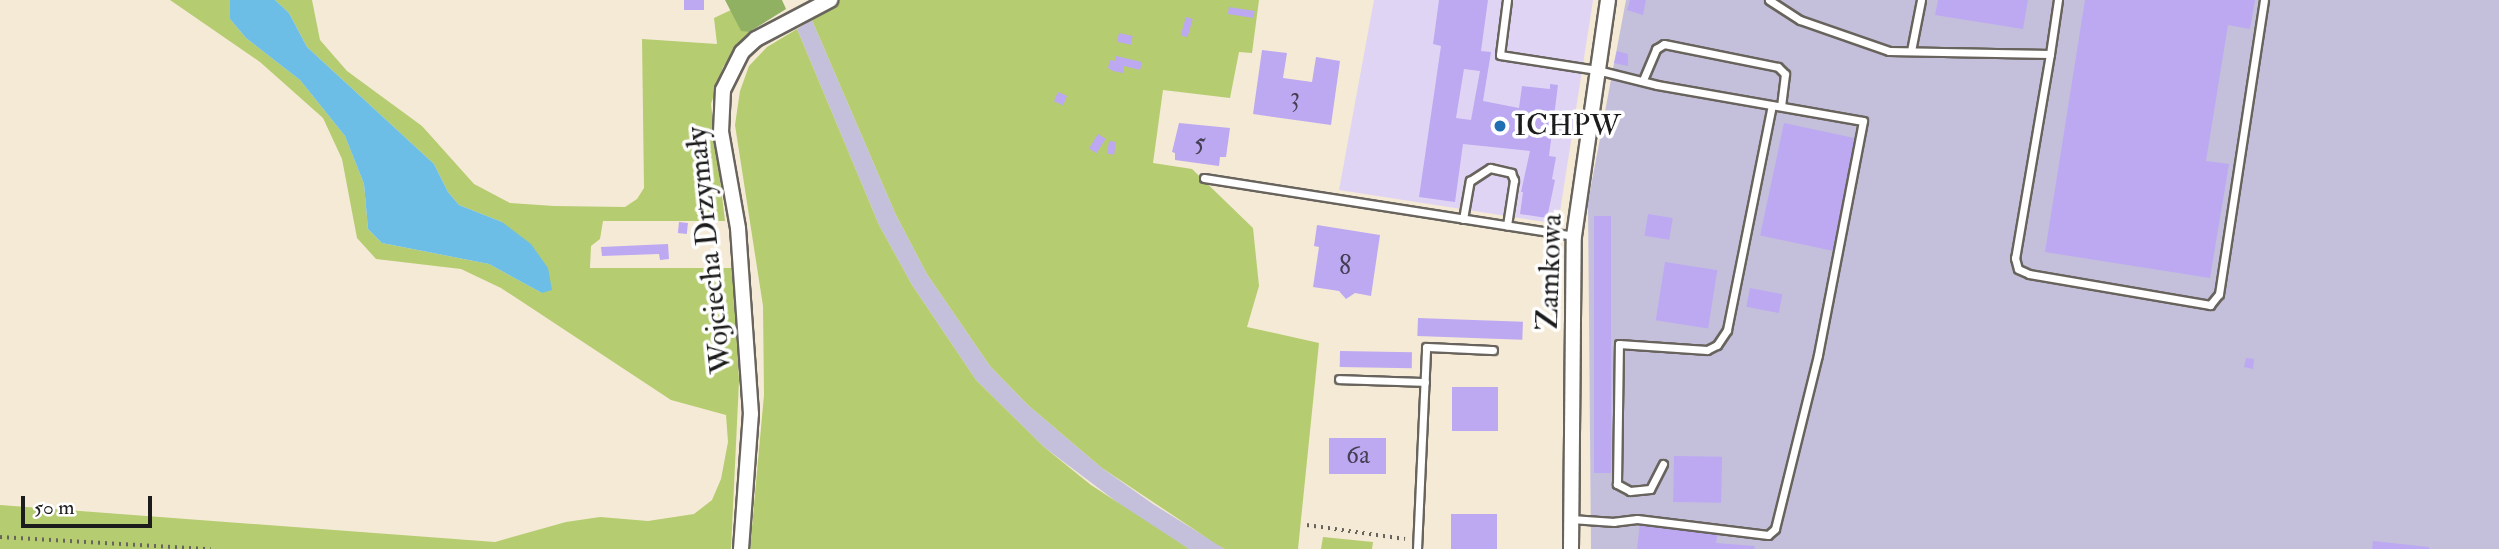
<!DOCTYPE html>
<html>
<head>
<meta charset="utf-8">
<style>
	body { margin:0 }
	#map { position:relative; width:2499px; height:549px; overflow:hidden; background:#f5ead6; font-family:"IM FELL Double Pica",serif }
	div>[style] { position:absolute }
	[style*='--x'] { left:calc(var(--x)*1px); top:calc(var(--y)*1px); width:calc(var(--w)*1px); rotate:calc(var(--a)*1deg) }
	.built>* { inset:0; background:#e0d4f4 }
	.industrial>* { inset:0; background:#c4c0db }
	.green>* { inset:0; background:#b5cc70 }
	.forest>* { inset:0; background:#90b062 }
	.water>* { inset:0; background:#6cbee7 }
	.building>* { inset:0; background:#bda8f2; transform-origin:0 0 }
	.path>* { height:3.5px; margin-top:-1.75px; transform-origin:0; background:repeating-linear-gradient(90deg,#68645d 0 2px,transparent 0 7px) }
	.roads { filter:drop-shadow(2px 0 #68645d) drop-shadow(-2px 0 #68645d) drop-shadow(0 2px #68645d) drop-shadow(0 -2px #68645d) }
	.service>* { height:7px; margin:-3.5px; padding:0 3.5px; transform-origin:3.5px; border-radius:3.5px; background:#fff }
	.minor>* { height:14px; margin:-7px; padding:0 7px; transform-origin:7px; border-radius:7px; background:#fff }
	.dots>* { width:19px; height:19px; translate:-50% -50%; box-sizing:border-box; border:4px solid #fff; border-radius:50% }
	span { translate:-50% -50%; white-space:nowrap; text-align:center; line-height:1.15; -webkit-text-stroke:7px #fff; paint-order:stroke }
	.number-label { font-size:26px; color:#443f52 }
	.number-label span { -webkit-text-stroke-width:0 }
	.poi-label { font-size:30px; color:#1c1c1c }
	.left { translate:0 -50%; text-align:left }
	.street-label { font-size:30px; color:#1c1c1c }
	.scale { position:absolute; left:21px; top:496px; width:131px; height:32px; box-sizing:border-box; border:4px solid #1c1c1c; border-top:0; padding-left:9px; font-size:21px; line-height:24px; white-space:nowrap; color:#1c1c1c; -webkit-text-stroke:5px #fff; paint-order:stroke }
</style>
</head>
<body>
<div id="map">
	<div class="built">
		<div style="clip-path:polygon(1374px 0,1593px 0,1558px 224px,1339px 190px)"></div>
	</div>
	<div class="industrial">
		<div style="clip-path:polygon(1626px 0,2499px 0,2499px 549px,1591px 549px,1588px 202px)"></div>
		<div style="clip-path:polygon(812px 20px,896px 215px,927px 274px,990px 366px,1028px 405px,1102px 468px,1153px 504px,1225px 549px,1189px 549px,1142px 521px,1044px 447px,976px 380px,912px 285px,879px 225px,797px 29px)"></div>
	</div>
	<div class="green">
		<div style="clip-path:polygon(170px 0,230px 0,230px 19px,246px 38px,300px 80px,345px 136px,364px 184px,368px 229px,382px 243px,489px 264px,542px 293px,502px 222px,459px 205px,448px 192px,434px 164px,307px 47px,289px 13px,275px 0,312px 0,320px 40px,347px 71px,422px 126px,474px 184px,510px 203px,554px 206px,625px 207px,637px 199px,644px 188px,642px 39px,717px 44px,714px 18px,731px 10px,741px 30px,749px 32px,723px 67px,711px 104px,725px 221px,603px 221px,600px 239px,591px 246px,590px 268px,734px 268px,739px 381px,731px 549px,0 549px,0 505px,495px 542px,566px 522px,600px 517px,648px 521px,694px 514px,712px 500px,721px 479px,728px 442px,726px 415px,671px 400px,501px 288px,461px 269px,376px 259px,357px 238px,342px 159px,323px 118px,260px 62px)"></div>
		<div style="clip-path:polygon(840px 0,1259px 0,1252px 53px,1239px 52px,1230px 98px,1163px 90px,1153px 163px,1192px 169px,1253px 228px,1259px 286px,1247px 327px,1319px 343px,1298px 549px,1225px 549px,1216px 544px,1102px 468px,1028px 405px,990px 366px,927px 274px,896px 215px,812px 20px)"></div>
		<div style="clip-path:polygon(797px 29px,879px 225px,912px 285px,976px 380px,1044px 447px,1091px 485px,1189px 549px,750px 549px,764px 395px,763px 306px,735px 125px,740px 91px,749px 66px,767px 47px)"></div>
		<div style="clip-path:polygon(1323px 537px,1373px 542px,1372px 549px,1321px 549px)"></div>
	</div>
	<div class="forest">
		<div style="clip-path:polygon(725px 0,782px 0,786px 9px,749px 32px,741px 31px)"></div>
	</div>
	<div class="water">
		<div style="clip-path:polygon(230px 0,275px 0,289px 13px,307px 47px,434px 164px,448px 192px,459px 205px,502px 222px,531px 244px,548px 268px,552px 290px,542px 293px,489px 264px,382px 243px,368px 229px,364px 184px,345px 136px,300px 80px,246px 38px,230px 19px)"></div>
	</div>
	<div class="building">
		<div style="left:684px;top:0;width:20px;height:10px"></div>
		<div style="clip-path:polygon(evenodd,1439px 0,1488px 0,1481px 51px,1491px 52px,1483px 101px,1519px 108px,1522px 86px,1550px 89px,1550px 84px,1558px 85px,1549px 156px,1556px 157px,1552px 179px,1555px 180px,1547px 218px,1520px 214px,1523px 192px,1521px 192px,1530px 151px,1463px 144px,1455px 202px,1419px 197px,1441px 46px,1433px 44px,1439px 0,1464px 69px,1480px 71px,1471px 120px,1456px 118px,1464px 69px)"></div>
		<div style="clip-path:polygon(1630px 0,1646px 0,1643px 15px,1627px 10px)"></div>
		<div style="clip-path:polygon(1938px 0,2028px 0,2023px 29px,1935px 15px)"></div>
		<div style="clip-path:polygon(2085px 0,2255px 0,2250px 29px,2228px 25px,2206px 161px,2229px 164px,2210px 278px,2045px 252px)"></div>
		<div style="left:1229px;top:7px;width:26px;height:7px;rotate:9deg"></div>
		<div style="left:1186px;top:17px;width:7px;height:19px;rotate:16deg"></div>
		<div style="left:1119px;top:33px;width:14px;height:9px;rotate:12deg"></div>
		<div style="clip-path:polygon(1262px 50px,1287px 53px,1283px 78px,1312px 82px,1316px 57px,1340px 61px,1331px 125px,1253px 114px)"></div>
		<div style="clip-path:polygon(1617px 51px,1628px 54px,1628px 66px,1614px 63px)"></div>
		<div style="clip-path:polygon(1116px 56px,1142px 62px,1140px 70px,1124px 66px,1123px 73px,1113px 71px,1108px 68px,1110px 60px,1115px 61px)"></div>
		<div style="left:1058px;top:92px;width:10px;height:10px;rotate:24deg"></div>
		<div style="clip-path:polygon(1179px 123px,1230px 128px,1226px 157px,1220px 157px,1219px 166px,1175px 160px,1175px 153px,1172px 152px)"></div>
		<div style="left:1784px;top:123px;width:74px;height:115px;rotate:12deg"></div>
		<div style="left:1098px;top:134px;width:9px;height:17px;rotate:32deg"></div>
		<div style="left:1109px;top:141px;width:7px;height:13px;rotate:8deg"></div>
		<div style="left:1648px;top:214px;width:25px;height:22px;rotate:9deg"></div>
		<div style="left:1594px;top:216px;width:17px;height:257px"></div>
		<div style="left:679px;top:222px;width:9px;height:11px;rotate:6deg"></div>
		<div style="clip-path:polygon(1317px 225px,1380px 235px,1371px 296px,1355px 293px,1346px 299px,1339px 291px,1313px 287px,1319px 247px,1314px 246px)"></div>
		<div style="clip-path:polygon(668px 244px,669px 259px,660px 260px,659px 254px,602px 256px,601px 247px)"></div>
		<div style="left:1665px;top:262px;width:53px;height:59px;rotate:9deg"></div>
		<div style="left:1750px;top:288px;width:33px;height:19px;rotate:11deg"></div>
		<div style="left:1418px;top:318px;width:105px;height:18px;rotate:2deg"></div>
		<div style="left:1340px;top:351px;width:72px;height:16px;rotate:1deg"></div>
		<div style="clip-path:polygon(2246px 358px,2254px 359px,2253px 369px,2244px 367px)"></div>
		<div style="left:1452px;top:387px;width:46px;height:44px"></div>
		<div style="left:1329px;top:438px;width:57px;height:36px"></div>
		<div style="left:1674px;top:456px;width:48px;height:46px;rotate:1deg"></div>
		<div style="left:1451px;top:514px;width:46px;height:35px"></div>
		<div style="clip-path:polygon(1640px 524px,1718px 533px,1716px 543px,1755px 546px,1754px 549px,1637px 549px)"></div>
		<div style="clip-path:polygon(2373px 541px,2429px 547px,2429px 549px,2372px 549px)"></div>
	</div>
	<div class="path">
		<div style="--x:1307;--y:525;--w:99;--a:8.1"></div>
		<div style="--x:0;--y:537;--w:211;--a:3.3"></div>
	</div>
	<div class="roads">
		<div class="service">
			<div style="--x:1507;--y:0;--w:55;--a:97.3"></div>
			<div style="--x:1500;--y:55;--w:98;--a:8.8"></div>
			<div style="--x:1597;--y:70;--w:62;--a:14"></div>
			<div style="--x:1657;--y:85;--w:209;--a:9.9"></div>
			<div style="--x:1863;--y:121;--w:238;--a:100.9"></div>
			<div style="--x:1818;--y:355;--w:179;--a:103.9"></div>
			<div style="--x:1775;--y:529;--w:9;--a:139"></div>
			<div style="--x:1768;--y:535;--w:132;--a:-173"></div>
			<div style="--x:1637;--y:519;--w:23;--a:173"></div>
			<div style="--x:1614;--y:522;--w:43;--a:-176"></div>
			<div style="--x:1769;--y:0;--w:37;--a:33"></div>
			<div style="--x:1800;--y:20;--w:94;--a:19.2"></div>
			<div style="--x:1889;--y:51;--w:161;--a:1.1"></div>
			<div style="--x:2050;--y:54;--w:55;--a:-81.6"></div>
			<div style="--x:1911;--y:51;--w:52;--a:-78.9"></div>
			<div style="--x:2050;--y:54;--w:207;--a:99.7"></div>
			<div style="--x:2015;--y:258;--w:11;--a:75"></div>
			<div style="--x:2018;--y:269;--w:12;--a:24"></div>
			<div style="--x:2029;--y:274;--w:184;--a:9.7"></div>
			<div style="--x:2210;--y:305;--w:14;--a:-51"></div>
			<div style="--x:2219;--y:294;--w:297;--a:-81.3"></div>
			<div style="--x:1643;--y:80;--w:34;--a:-67"></div>
			<div style="--x:1656;--y:49;--w:9;--a:-32"></div>
			<div style="--x:1664;--y:44;--w:116;--a:11.4"></div>
			<div style="--x:1778;--y:67;--w:10;--a:45"></div>
			<div style="--x:1785;--y:74;--w:32;--a:97"></div>
			<div style="--x:1204;--y:178;--w:375;--a:8.9"></div>
			<div style="--x:1463;--y:219;--w:39;--a:-80"></div>
			<div style="--x:1470;--y:181;--w:24;--a:-33"></div>
			<div style="--x:1490;--y:168;--w:22;--a:13"></div>
			<div style="--x:1511;--y:173;--w:8;--a:67"></div>
			<div style="--x:1514;--y:180;--w:46;--a:98.8"></div>
			<div style="--x:1339;--y:379;--w:86;--a:2"></div>
			<div style="--x:1663;--y:464;--w:28;--a:117"></div>
			<div style="--x:1650;--y:489;--w:20;--a:174"></div>
			<div style="--x:1630;--y:491;--w:15;--a:-152"></div>
			<div style="--x:1617;--y:484;--w:140;--a:-89.2"></div>
			<div style="--x:1619;--y:344;--w:88;--a:3.9"></div>
			<div style="--x:1707;--y:350;--w:11;--a:-27"></div>
			<div style="--x:1717;--y:345;--w:18;--a:-56"></div>
			<div style="--x:1727;--y:330;--w:229;--a:-78.7"></div>
			<div style="--x:1417;--y:549;--w:202;--a:-87.4"></div>
			<div style="--x:1426;--y:347;--w:67;--a:2.6"></div>
		</div>
		<div class="minor">
			<div style="--x:741;--y:549;--w:135;--a:-85.8"></div>
			<div style="--x:751;--y:414;--w:186;--a:-94"></div>
			<div style="--x:738;--y:228;--w:97;--a:-100"></div>
			<div style="--x:721;--y:132;--w:42;--a:-87.3"></div>
			<div style="--x:723;--y:90;--w:42;--a:-63.4"></div>
			<div style="--x:742;--y:52;--w:19;--a:-43"></div>
			<div style="--x:756;--y:39;--w:84;--a:-27.8"></div>
			<div style="--x:1571;--y:549;--w:313;--a:-89.5"></div>
			<div style="--x:1574;--y:236;--w:238;--a:-81.8"></div>
		</div>
	</div>
	<div class="dots">
		<div style="left:1500px;top:126px;background:#1f6fb2"></div>
	</div>
	<div class="number-label">
		<span style="left:1295px;top:98px">3</span>
		<span style="left:1200px;top:144px">5</span>
		<span style="left:1345px;top:267px">8</span>
		<span style="left:1358px;top:456px">6a</span>
	</div>
	<div class="poi-label">
		<span class="left" style="left:1514px;top:126px">ICHPW</span>
	</div>
	<div class="street-label">
		<span style="left:709px;top:250px;rotate:-96deg">Wojciecha Drzymały</span>
		<span style="left:1550px;top:272px;rotate:-88deg">Zamkowa</span>
	</div>
	<div class="scale">50 m</div>
</div>
</body>
</html>
